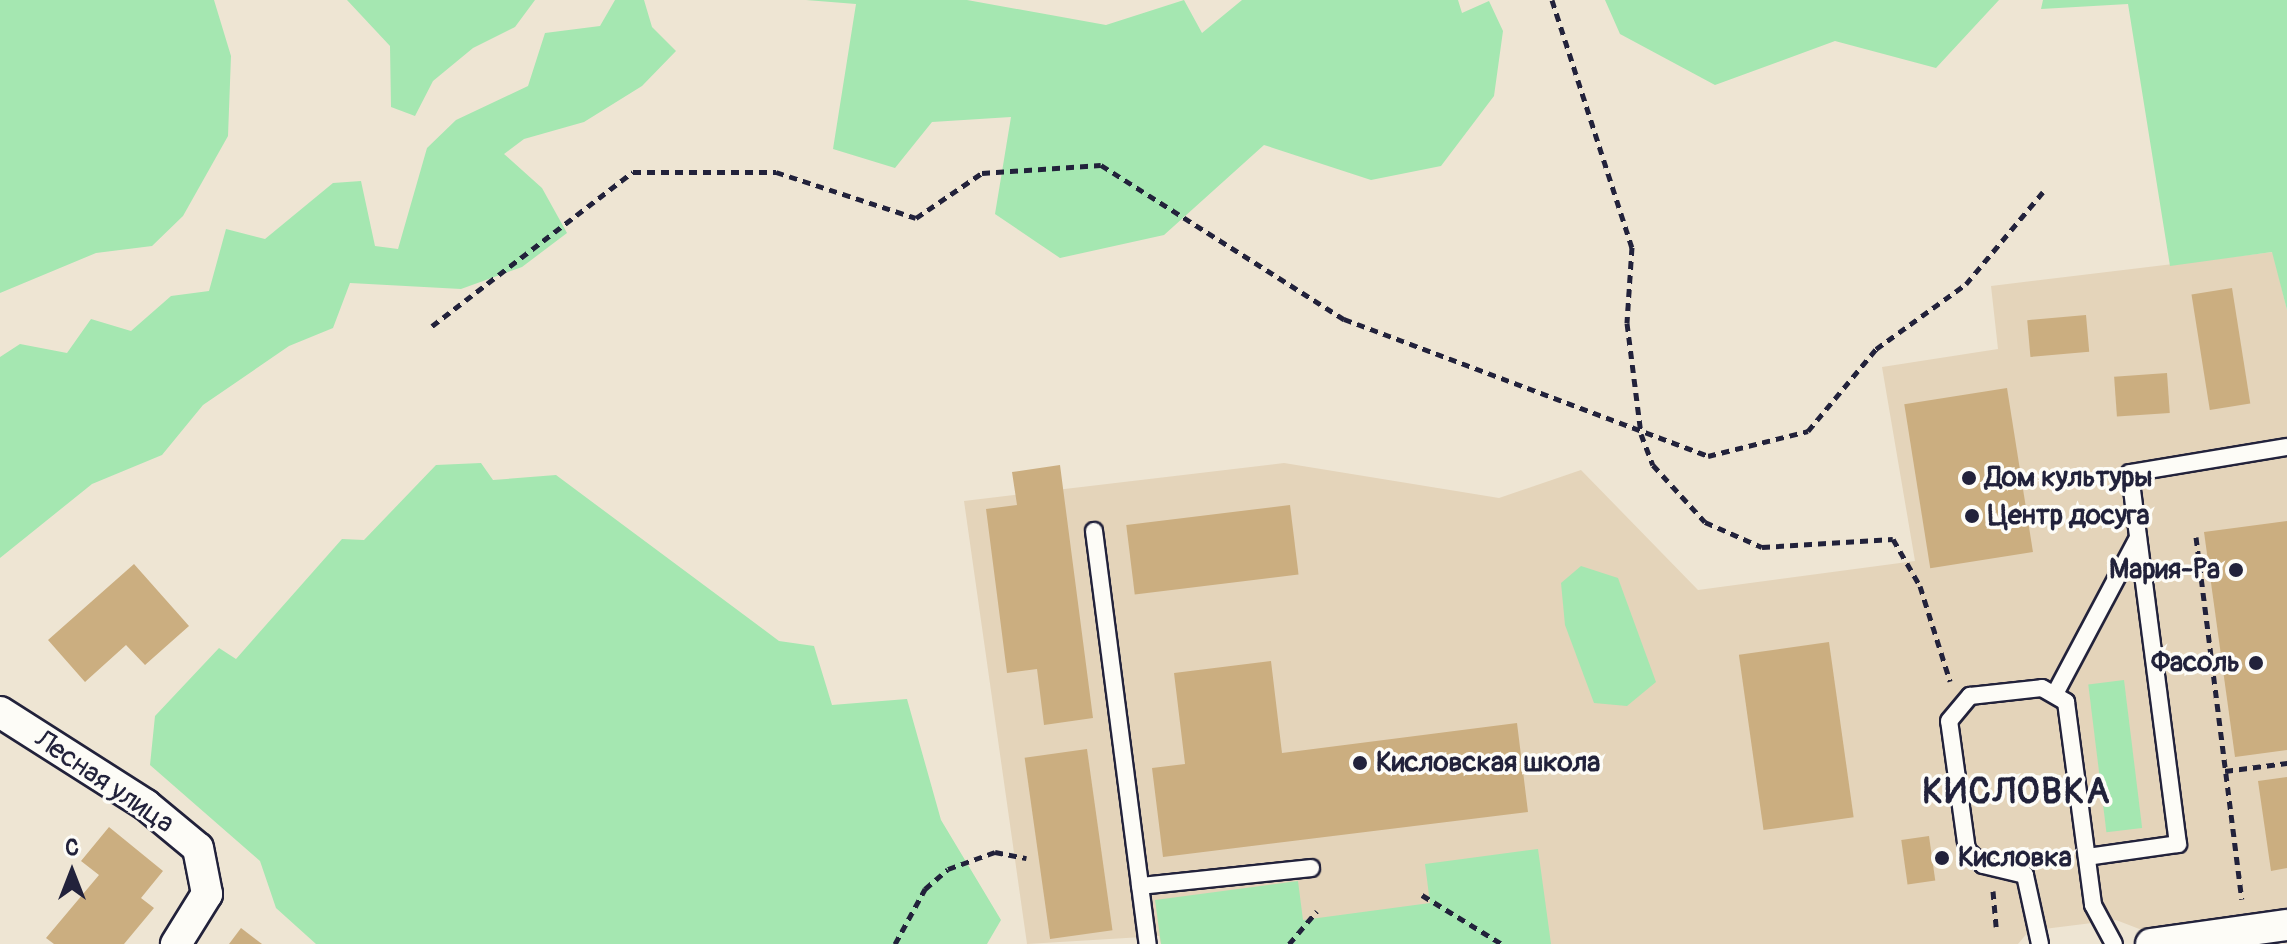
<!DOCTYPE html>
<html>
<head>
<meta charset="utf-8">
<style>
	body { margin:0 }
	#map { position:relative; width:2287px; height:944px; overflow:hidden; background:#eee5d3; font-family:Pangolin,sans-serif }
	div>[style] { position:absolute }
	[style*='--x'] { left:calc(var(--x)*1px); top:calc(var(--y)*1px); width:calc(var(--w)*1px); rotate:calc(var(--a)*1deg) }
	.built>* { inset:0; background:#e4d4ba }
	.green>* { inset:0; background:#a5e7b1; transform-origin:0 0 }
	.building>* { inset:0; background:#cbae80; transform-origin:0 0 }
	.path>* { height:5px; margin-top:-2.5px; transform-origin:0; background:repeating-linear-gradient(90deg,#22223b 0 8px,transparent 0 14px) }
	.roads { filter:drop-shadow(2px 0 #22223b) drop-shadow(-2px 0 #22223b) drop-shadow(0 2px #22223b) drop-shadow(0 -2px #22223b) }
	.service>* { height:16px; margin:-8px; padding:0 8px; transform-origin:8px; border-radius:8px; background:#fdfcf7 }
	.minor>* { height:30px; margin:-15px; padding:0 15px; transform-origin:15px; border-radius:15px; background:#fdfcf7 }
	.dots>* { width:22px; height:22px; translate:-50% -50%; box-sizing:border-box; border:4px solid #fdfcf7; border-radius:50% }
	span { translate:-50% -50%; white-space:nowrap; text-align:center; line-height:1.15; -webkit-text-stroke:7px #fdfcf7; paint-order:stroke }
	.poi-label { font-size:28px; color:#22223b; font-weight:700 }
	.left { translate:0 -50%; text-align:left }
	.right { translate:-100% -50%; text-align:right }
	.street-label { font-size:28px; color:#22223b }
	.district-label { font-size:36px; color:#22223b; font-weight:700; letter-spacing:2px }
	.north { position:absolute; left:32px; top:832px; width:80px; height:80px; -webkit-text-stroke:6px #fdfcf7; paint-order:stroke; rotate:0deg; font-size:22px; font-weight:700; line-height:32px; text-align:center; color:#22223b }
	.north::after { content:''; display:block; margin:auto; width:28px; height:36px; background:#22223b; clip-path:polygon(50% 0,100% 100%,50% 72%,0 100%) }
</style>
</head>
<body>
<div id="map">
	<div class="built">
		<div style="clip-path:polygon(2273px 252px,2287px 310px,2287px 910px,2142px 930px,2116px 920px,2029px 931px,2018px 944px,1161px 944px,1159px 936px,1027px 944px,964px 501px,1284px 463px,1499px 498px,1581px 470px,1698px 590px,1915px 561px,1882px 367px,1998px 349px,1991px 286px)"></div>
	</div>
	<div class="green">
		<div style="clip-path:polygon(0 0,214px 0,231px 56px,228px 136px,183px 216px,152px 246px,96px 253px,0 293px)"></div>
		<div style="clip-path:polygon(347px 0,535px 0,515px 27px,473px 48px,433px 81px,415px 116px,391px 107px,390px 46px)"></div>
		<div style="clip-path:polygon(615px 0,644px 0,652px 27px,676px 51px,642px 86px,584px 122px,524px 139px,504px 154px,542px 188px,567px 233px,522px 267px,461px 289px,350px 283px,333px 328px,289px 346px,203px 405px,162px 455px,92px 484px,0 558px,0 357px,20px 344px,67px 353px,91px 319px,131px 331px,171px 296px,209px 291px,226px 229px,265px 239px,333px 183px,361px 181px,375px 246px,398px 249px,427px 148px,456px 120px,528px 86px,545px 33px,600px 26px)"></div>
		<div style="clip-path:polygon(806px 0,967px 0,1106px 25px,1184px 0,1202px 33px,1242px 0,1458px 0,1462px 13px,1489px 1px,1503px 31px,1494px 96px,1441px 166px,1371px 180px,1264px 145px,1164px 235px,1060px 258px,995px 214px,1011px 117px,932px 122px,895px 168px,833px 149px,856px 4px)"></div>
		<div style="clip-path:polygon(1605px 0,1999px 0,1936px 68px,1835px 41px,1715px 85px,1620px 34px)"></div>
		<div style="clip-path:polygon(2043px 0,2287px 0,2287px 310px,2272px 252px,2170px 266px,2128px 4px,2041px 9px)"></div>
		<div style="clip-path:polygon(481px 463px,493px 480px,556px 475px,779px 641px,814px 646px,832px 705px,907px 699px,941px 820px,1001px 920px,987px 944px,316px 944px,276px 908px,260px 861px,150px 765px,155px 716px,219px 648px,236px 659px,342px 539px,364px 540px,436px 465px)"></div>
		<div style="clip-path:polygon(1581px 566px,1618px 578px,1656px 682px,1627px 706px,1594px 703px,1565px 625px,1561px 583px)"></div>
		<div style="left:2124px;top:680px;width:149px;height:36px;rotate:83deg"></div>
		<div style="clip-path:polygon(1538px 849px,1551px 944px,1161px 944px,1155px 900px,1298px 881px,1303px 920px,1430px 903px,1425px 864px)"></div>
	</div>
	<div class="building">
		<div style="left:2232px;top:288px;width:117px;height:41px;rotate:81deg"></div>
		<div style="left:2086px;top:315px;width:37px;height:59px;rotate:85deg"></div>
		<div style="left:2167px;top:373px;width:40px;height:53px;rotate:86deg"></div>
		<div style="left:2007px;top:388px;width:166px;height:104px;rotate:81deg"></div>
		<div style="clip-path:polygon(1060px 465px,1093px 718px,1044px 725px,1037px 669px,1007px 673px,986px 509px,1017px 505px,1012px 472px)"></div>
		<div style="left:1290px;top:505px;width:70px;height:165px;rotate:83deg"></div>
		<div style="clip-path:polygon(2287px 521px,2287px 750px,2235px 757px,2204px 532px)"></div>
		<div style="clip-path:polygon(134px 564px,189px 626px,145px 665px,126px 645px,85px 682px,48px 640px)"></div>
		<div style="left:1829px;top:642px;width:177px;height:91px;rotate:82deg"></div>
		<div style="clip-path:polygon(1271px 661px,1282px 753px,1517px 723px,1528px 812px,1163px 857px,1152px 768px,1185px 764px,1174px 673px)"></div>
		<div style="left:1087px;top:749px;width:183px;height:63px;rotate:82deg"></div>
		<div style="clip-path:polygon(2287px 777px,2287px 868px,2271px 871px,2258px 781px)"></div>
		<div style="clip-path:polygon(109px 827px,163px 871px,141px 898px,154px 908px,124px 944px,54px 944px,46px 938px,99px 875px,81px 861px)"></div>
		<div style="left:1929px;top:836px;width:45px;height:28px;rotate:82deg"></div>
		<div style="clip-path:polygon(241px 928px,262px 944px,229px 944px)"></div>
	</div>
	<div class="path">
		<div style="--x:1552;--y:0;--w:260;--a:72.1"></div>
		<div style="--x:1632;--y:247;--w:76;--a:93.8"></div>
		<div style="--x:1627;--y:323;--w:112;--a:82.8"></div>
		<div style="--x:1641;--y:434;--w:33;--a:69"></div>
		<div style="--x:1653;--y:465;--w:77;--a:47.6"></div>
		<div style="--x:1705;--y:522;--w:62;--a:23.7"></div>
		<div style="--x:1762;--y:547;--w:131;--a:-3.5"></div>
		<div style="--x:1893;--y:539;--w:54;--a:60.1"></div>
		<div style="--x:1920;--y:586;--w:100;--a:72.5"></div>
		<div style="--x:432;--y:326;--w:253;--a:-37.5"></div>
		<div style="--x:633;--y:172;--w:143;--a:0"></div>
		<div style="--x:776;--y:172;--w:147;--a:18.2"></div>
		<div style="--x:916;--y:218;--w:80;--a:-34.3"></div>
		<div style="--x:982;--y:173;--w:119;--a:-3.8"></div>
		<div style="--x:1101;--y:165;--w:288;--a:32.4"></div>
		<div style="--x:1344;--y:319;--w:389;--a:20.6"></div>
		<div style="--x:1708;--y:456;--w:103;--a:-14"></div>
		<div style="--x:1808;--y:431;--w:107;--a:-50.3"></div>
		<div style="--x:1876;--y:349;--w:111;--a:-35.8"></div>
		<div style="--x:1966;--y:284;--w:120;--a:-50.1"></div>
		<div style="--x:2196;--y:537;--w:365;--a:82.8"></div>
		<div style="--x:2225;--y:771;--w:63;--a:-7.4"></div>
		<div style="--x:1993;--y:891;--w:36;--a:85"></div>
		<div style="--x:1422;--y:895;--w:94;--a:31.5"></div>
		<div style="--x:895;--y:944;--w:63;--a:-61.4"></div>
		<div style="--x:925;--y:889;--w:30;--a:-41"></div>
		<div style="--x:948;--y:869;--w:50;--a:-19.9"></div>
		<div style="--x:995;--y:852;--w:32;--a:11"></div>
		<div style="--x:1289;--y:944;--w:43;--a:-49.7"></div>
	</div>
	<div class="roads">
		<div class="service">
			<div style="--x:1094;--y:531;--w:417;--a:82.6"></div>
			<div style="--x:2056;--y:692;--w:174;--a:-62"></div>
			<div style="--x:2087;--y:857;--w:92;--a:-8.1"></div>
			<div style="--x:2178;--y:844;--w:374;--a:-97.4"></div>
			<div style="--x:2130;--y:473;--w:159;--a:-9.4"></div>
			<div style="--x:1140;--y:886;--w:172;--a:-6"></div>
			<div style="--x:2040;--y:944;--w:71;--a:-102.3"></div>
			<div style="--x:2025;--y:875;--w:43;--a:-166.6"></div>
			<div style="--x:1983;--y:865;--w:22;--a:-137"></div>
			<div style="--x:1967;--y:850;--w:130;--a:-97.9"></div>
			<div style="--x:1949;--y:721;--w:33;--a:-50"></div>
			<div style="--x:1970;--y:696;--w:72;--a:-6.3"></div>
			<div style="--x:2042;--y:688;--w:28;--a:30"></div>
			<div style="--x:2066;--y:702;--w:205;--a:82.4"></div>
			<div style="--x:2093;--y:905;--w:44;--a:61.7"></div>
		</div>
		<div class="minor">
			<div style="--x:0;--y:712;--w:173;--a:32.5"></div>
			<div style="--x:146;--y:805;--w:67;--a:39.6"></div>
			<div style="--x:198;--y:848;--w:47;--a:78.9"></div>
			<div style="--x:207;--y:894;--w:59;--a:121.8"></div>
			<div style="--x:2151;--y:944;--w:137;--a:-8"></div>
		</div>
	</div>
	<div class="dots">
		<div style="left:1969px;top:478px;background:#22223b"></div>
		<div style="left:1972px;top:516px;background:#22223b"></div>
		<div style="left:2236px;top:570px;background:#22223b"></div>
		<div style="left:2256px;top:663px;background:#22223b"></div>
		<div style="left:1360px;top:763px;background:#22223b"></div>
		<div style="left:1942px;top:858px;background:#22223b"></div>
	</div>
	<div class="poi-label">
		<span class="left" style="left:1985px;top:478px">Дом культуры</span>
		<span class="left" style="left:1988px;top:516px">Центр досуга</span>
		<span class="right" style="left:2220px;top:570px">Мария-Ра</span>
		<span class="right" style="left:2240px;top:663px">Фасоль</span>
		<span class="left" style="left:1376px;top:763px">Кисловская школа</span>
		<span class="left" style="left:1958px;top:858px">Кисловка</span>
	</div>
	<div class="street-label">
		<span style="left:104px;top:782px;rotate:34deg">Лесная улица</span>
	</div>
	<div class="district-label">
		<span style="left:2017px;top:792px">КИСЛОВКА</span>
	</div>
	<div class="north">С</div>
</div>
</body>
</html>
